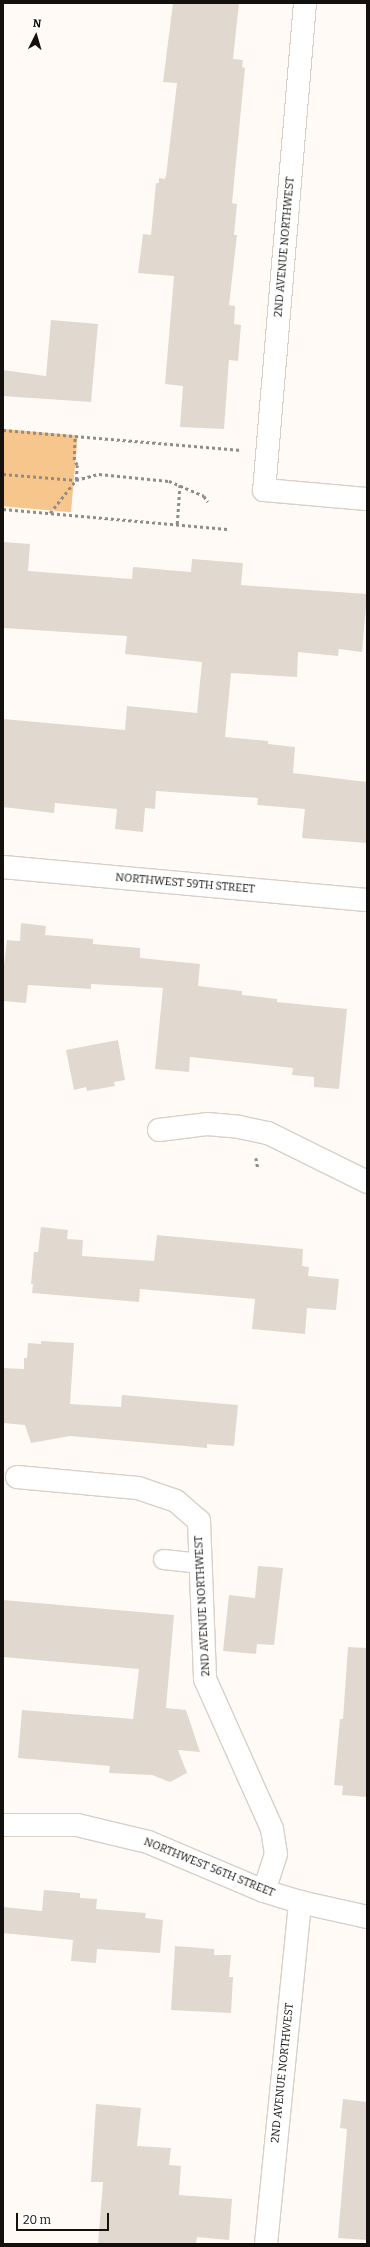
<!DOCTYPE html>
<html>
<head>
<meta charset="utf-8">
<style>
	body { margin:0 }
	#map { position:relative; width:370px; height:2247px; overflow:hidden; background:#fffaf5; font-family:Bitter,serif }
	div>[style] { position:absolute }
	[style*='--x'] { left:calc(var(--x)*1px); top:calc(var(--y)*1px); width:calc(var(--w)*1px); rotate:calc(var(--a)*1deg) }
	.green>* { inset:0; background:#f7c68d; transform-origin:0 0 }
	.building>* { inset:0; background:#e1d9d0 }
	.path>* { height:2.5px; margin-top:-1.25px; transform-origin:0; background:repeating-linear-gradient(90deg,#908c88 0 3px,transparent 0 6px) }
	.roads { filter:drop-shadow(1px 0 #d8d0c7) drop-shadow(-1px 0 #d8d0c7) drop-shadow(0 1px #d8d0c7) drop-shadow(0 -1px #d8d0c7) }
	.service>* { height:19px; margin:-9.5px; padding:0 9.5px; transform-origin:9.5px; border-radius:9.5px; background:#fff }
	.minor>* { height:22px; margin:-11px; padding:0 11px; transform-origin:11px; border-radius:11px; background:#fff }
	span { translate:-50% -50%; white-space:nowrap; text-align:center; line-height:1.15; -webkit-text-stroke:3px #fff; paint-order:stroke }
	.street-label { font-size:11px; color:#13100d }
	.frame { position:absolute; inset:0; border:4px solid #13100d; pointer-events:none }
	.north { position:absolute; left:16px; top:16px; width:40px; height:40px; -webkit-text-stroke:3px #fff; paint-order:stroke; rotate:5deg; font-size:11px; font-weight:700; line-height:16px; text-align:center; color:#13100d }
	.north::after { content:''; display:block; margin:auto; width:14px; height:18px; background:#13100d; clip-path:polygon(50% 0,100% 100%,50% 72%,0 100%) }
	.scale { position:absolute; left:16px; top:2213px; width:93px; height:18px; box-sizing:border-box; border:2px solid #13100d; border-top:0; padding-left:5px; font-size:12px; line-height:14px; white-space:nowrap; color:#13100d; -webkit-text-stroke:3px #fff; paint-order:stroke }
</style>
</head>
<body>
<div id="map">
	<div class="green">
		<div style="left:3px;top:429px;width:75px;height:77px;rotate:5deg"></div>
	</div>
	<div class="building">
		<div style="clip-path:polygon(173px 3px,239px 3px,233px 59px,243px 60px,242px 67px,245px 68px,232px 203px,237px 204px,234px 235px,237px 235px,229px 305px,235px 306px,234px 324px,241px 325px,238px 361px,229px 360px,224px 429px,180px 427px,183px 386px,165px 384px,174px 276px,138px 273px,143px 234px,151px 235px,156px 183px,159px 183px,159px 178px,165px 179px,166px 176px,177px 83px,163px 82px)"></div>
		<div style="clip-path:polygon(51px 320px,98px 324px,91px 402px,3px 396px,3px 370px,46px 376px)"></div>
		<div style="clip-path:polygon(3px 542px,30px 544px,28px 571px,132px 579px,133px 567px,191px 572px,192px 559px,243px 563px,241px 585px,367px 594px,362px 652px,339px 649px,338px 656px,298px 652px,297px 677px,231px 673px,225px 737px,268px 741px,268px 744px,295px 747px,293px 773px,367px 782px,367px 843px,302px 838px,305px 809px,257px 805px,258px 798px,156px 791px,155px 809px,145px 808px,143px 832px,115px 829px,117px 809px,55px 803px,54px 813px,3px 807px,3px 719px,125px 730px,127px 706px,197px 713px,202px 662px,125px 654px,127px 636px,3px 628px)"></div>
		<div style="clip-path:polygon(21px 923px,46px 926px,45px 935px,93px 939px,93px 944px,140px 948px,140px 958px,200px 964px,198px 986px,242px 991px,242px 995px,277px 999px,277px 1002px,347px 1009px,339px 1089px,314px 1087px,314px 1077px,292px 1075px,293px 1068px,190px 1057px,189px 1072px,155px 1069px,163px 988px,91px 984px,91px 989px,28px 985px,26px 1003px,3px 1001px,3px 974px,7px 940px,20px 941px)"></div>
		<div style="clip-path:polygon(118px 1040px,125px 1080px,114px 1082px,115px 1086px,87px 1091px,86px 1087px,74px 1090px,66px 1050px)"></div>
		<div style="clip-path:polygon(41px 1227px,68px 1230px,67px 1239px,83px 1240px,82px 1256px,154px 1261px,157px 1235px,303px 1249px,302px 1266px,309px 1267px,308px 1276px,339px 1279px,336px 1310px,307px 1308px,305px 1334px,252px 1329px,255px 1299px,140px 1289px,139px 1302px,32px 1293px,33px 1284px,31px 1284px,34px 1252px,38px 1252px)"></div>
		<div style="clip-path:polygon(41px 1341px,74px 1343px,70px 1404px,121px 1407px,122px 1395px,238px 1405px,234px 1446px,207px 1444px,207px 1448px,70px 1436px,31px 1443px,25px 1425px,3px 1423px,3px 1368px,24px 1369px,24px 1358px,27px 1358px,28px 1343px,41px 1344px)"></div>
		<div style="clip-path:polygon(258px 1566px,283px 1568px,274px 1645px,257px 1644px,256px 1654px,223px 1651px,229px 1595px,255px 1598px)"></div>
		<div style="clip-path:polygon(3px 1600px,174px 1615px,166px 1708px,186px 1710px,200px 1752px,178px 1750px,187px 1773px,170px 1782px,152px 1775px,109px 1773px,110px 1766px,18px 1758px,22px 1710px,133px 1719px,139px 1669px,3px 1657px)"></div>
		<div style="clip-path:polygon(348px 1647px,367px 1648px,367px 1797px,342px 1795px,343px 1786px,334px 1785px,340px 1719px,343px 1719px)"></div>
		<div style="clip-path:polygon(44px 1890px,80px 1893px,80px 1898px,97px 1899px,96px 1909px,146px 1913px,145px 1918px,163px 1920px,160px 1953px,97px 1949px,96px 1963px,71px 1961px,73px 1940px,3px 1933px,3px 1907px,42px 1911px)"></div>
		<div style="clip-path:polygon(175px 1946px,214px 1949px,214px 1955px,231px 1955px,229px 1977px,233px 1977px,231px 2013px,171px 2010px)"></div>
		<div style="clip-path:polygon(343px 2099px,367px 2102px,367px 2240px,338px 2238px,347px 2129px,340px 2128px)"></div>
		<div style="clip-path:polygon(96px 2104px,141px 2108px,137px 2146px,171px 2148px,169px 2165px,181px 2166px,179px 2195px,232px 2199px,229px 2240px,197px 2237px,196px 2244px,98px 2244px,103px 2182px,91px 2182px)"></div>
	</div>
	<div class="path">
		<div style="--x:3;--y:430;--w:239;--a:4.8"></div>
		<div style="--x:3;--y:474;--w:73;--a:4.7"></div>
		<div style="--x:76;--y:480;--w:24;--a:-15"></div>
		<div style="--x:99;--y:474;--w:70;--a:5.7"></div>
		<div style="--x:169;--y:481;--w:38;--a:23"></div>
		<div style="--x:204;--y:496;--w:7;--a:56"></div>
		<div style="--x:3;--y:509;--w:225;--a:5.1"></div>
		<div style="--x:50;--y:513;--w:42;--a:-51.8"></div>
		<div style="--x:76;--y:480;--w:15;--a:-86"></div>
		<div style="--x:77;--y:465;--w:6;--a:-121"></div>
		<div style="--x:74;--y:460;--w:24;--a:-88"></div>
		<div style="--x:177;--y:524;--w:39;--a:-86"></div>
		<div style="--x:256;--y:1158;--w:10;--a:79"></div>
	</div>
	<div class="roads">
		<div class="service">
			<div style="--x:163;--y:1559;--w:38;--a:6"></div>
		</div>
		<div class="minor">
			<div style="--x:305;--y:3;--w:489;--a:94.8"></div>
			<div style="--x:264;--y:490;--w:103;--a:5"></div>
			<div style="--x:3;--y:867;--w:365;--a:5.2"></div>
			<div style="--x:159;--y:1130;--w:48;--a:-7.1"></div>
			<div style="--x:207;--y:1124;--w:32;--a:5"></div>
			<div style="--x:239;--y:1127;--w:30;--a:12"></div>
			<div style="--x:268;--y:1133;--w:110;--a:26.3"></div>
			<div style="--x:17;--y:1477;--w:121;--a:5.2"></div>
			<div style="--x:138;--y:1488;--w:40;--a:18.9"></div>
			<div style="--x:176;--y:1501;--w:30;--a:41"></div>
			<div style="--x:199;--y:1521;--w:158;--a:87.8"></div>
			<div style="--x:205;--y:1679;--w:164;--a:65.9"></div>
			<div style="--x:272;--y:1829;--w:25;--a:81"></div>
			<div style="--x:276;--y:1854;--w:39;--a:108"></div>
			<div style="--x:3;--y:1825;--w:74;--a:0"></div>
			<div style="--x:77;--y:1825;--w:73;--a:13.5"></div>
			<div style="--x:148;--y:1842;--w:126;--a:22.9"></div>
			<div style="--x:264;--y:1891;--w:38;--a:17"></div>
			<div style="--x:300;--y:1902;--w:69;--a:12.6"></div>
			<div style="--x:266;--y:2244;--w:344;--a:-84.3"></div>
		</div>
	</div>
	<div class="street-label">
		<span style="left:285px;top:247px;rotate:-85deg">2ND AVENUE NORTHWEST</span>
		<span style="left:185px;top:884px;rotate:5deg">NORTHWEST 59TH STREET</span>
		<span style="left:203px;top:1606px;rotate:-93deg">2ND AVENUE NORTHWEST</span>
		<span style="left:209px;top:1868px;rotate:22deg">NORTHWEST 56TH STREET</span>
		<span style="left:283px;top:2073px;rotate:-84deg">2ND AVENUE NORTHWEST</span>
	</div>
	<div class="frame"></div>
	<div class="north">N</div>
	<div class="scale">20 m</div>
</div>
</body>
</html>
